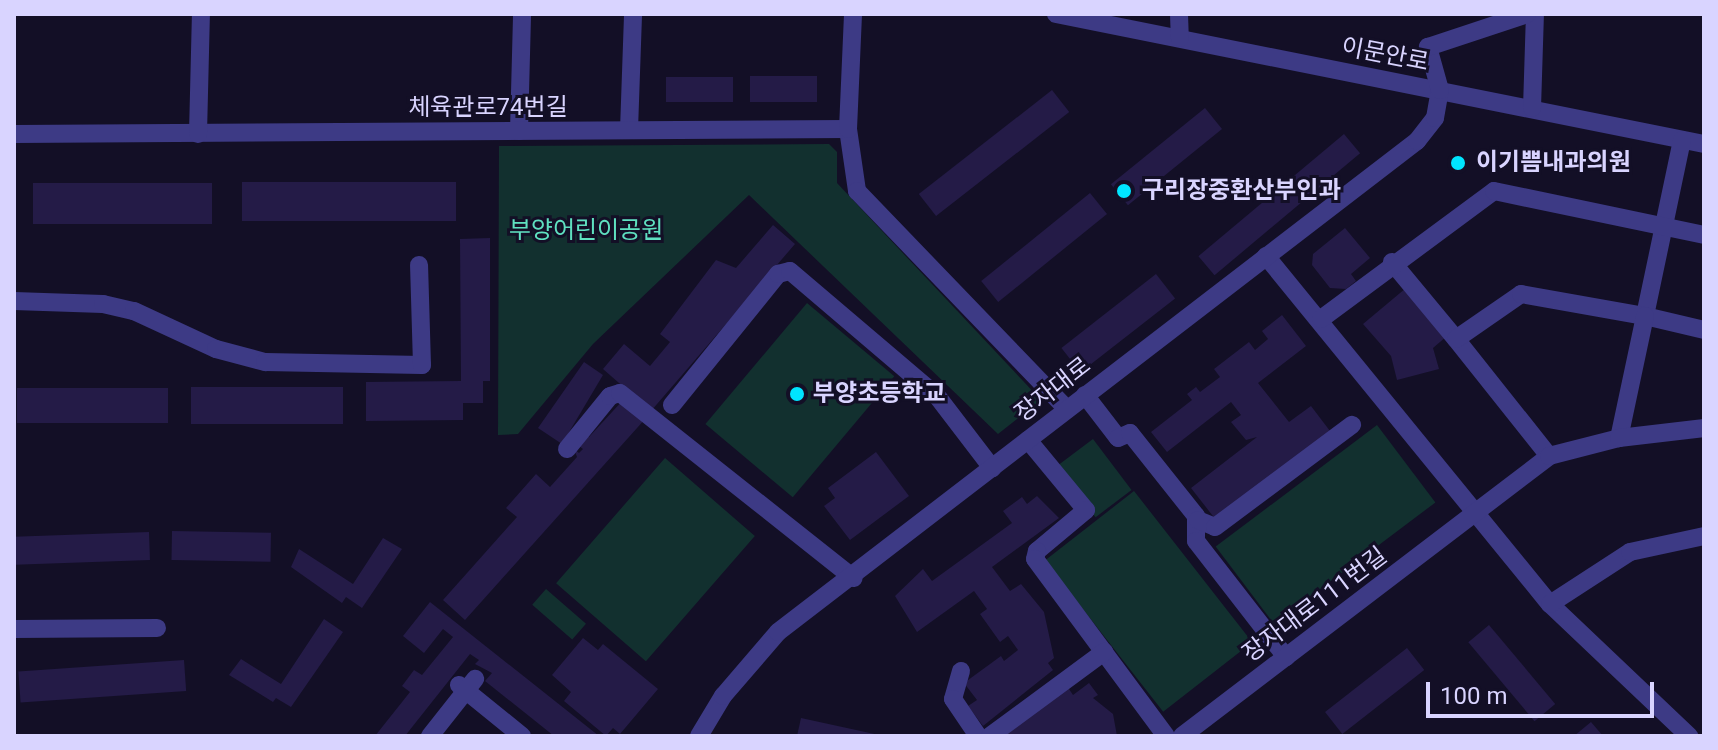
<!DOCTYPE html>
<html>
<head>
<meta charset="utf-8">
<style>
	body { margin:0 }
	#map { position:relative; width:1718px; height:750px; overflow:hidden; background:#130f26; font-family:Roboto,"Noto Sans KR",sans-serif }
	div>[style] { position:absolute }
	[style*='--x'] { left:calc(var(--x)*1px); top:calc(var(--y)*1px); width:calc(var(--w)*1px); rotate:calc(var(--a)*1deg) }
	.green>* { inset:0; background:#12302f; transform-origin:0 0 }
	.building>* { inset:0; background:#241b47; transform-origin:0 0 }
	.minor>* { height:18px; margin:-9px; padding:0 9px; transform-origin:9px; border-radius:9px; background:#3d3a85 }
	.dots>* { width:22px; height:22px; translate:-50% -50%; box-sizing:border-box; border:4px solid #130f26; border-radius:50% }
	span { translate:-50% -50%; white-space:nowrap; text-align:center; line-height:1.15; -webkit-text-stroke:6px #130f26; paint-order:stroke }
	.street-label { font-size:24px; color:#d9d4ff }
	.poi-label { font-size:24px; color:#d9d4ff; font-weight:700 }
	.left { translate:0 -50%; text-align:left }
	.park-label { font-size:24px; color:#5fe0c0 }
	.frame { position:absolute; inset:0; border:16px solid #d9d4ff; pointer-events:none }
	.scale { position:absolute; left:1426px; top:682px; width:228px; height:36px; box-sizing:border-box; border:4px solid #d9d4ff; border-top:0; padding-left:10px; font-size:24px; line-height:28px; white-space:nowrap; color:#d9d4ff; -webkit-text-stroke:6px #130f26; paint-order:stroke }
</style>
</head>
<body>
<div id="map">
	<div class="green">
		<div style="clip-path:polygon(829px 144px,837px 152px,837px 183px,1041px 400px,998px 434px,749px 195px,593px 344px,518px 434px,498px 435px,499px 146px)"></div>
		<div style="left:807px;top:303px;width:114px;height:158px;rotate:40deg"></div>
		<div style="left:1377px;top:425px;width:97px;height:202px;rotate:53deg"></div>
		<div style="left:1093px;top:439px;width:64px;height:45px;rotate:53deg"></div>
		<div style="left:665px;top:458px;width:119px;height:166px;rotate:41deg"></div>
		<div style="left:1134px;top:491px;width:192px;height:113px;rotate:52deg"></div>
		<div style="left:546px;top:589px;width:53px;height:21px;rotate:41deg"></div>
	</div>
	<div class="building">
		<div style="left:817px;top:76px;width:26px;height:67px;rotate:90deg"></div>
		<div style="left:733px;top:77px;width:25px;height:67px;rotate:90deg"></div>
		<div style="left:1052px;top:90px;width:28px;height:169px;rotate:52deg"></div>
		<div style="left:1205px;top:108px;width:27px;height:121px;rotate:51deg"></div>
		<div style="left:1344px;top:134px;width:25px;height:190px;rotate:50deg"></div>
		<div style="left:456px;top:182px;width:39px;height:214px;rotate:90deg"></div>
		<div style="left:212px;top:183px;width:41px;height:179px;rotate:90deg"></div>
		<div style="left:1090px;top:193px;width:27px;height:140px;rotate:51deg"></div>
		<div style="clip-path:polygon(773px 225px,795px 244px,651px 411px,603px 369px,624px 344px,650px 366px,670px 342px,660px 334px,716px 260px,736px 268px)"></div>
		<div style="clip-path:polygon(1345px 228px,1370px 258px,1351px 274px,1356px 281px,1346px 289px,1330px 288px,1312px 265px,1313px 254px)"></div>
		<div style="clip-path:polygon(490px 238px,490px 381px,483px 381px,483px 403px,463px 403px,463px 420px,366px 421px,366px 382px,461px 381px,460px 239px)"></div>
		<div style="left:1156px;top:274px;width:31px;height:120px;rotate:52deg"></div>
		<div style="clip-path:polygon(1406px 288px,1447px 336px,1433px 348px,1439px 369px,1397px 380px,1391px 356px,1363px 324px)"></div>
		<div style="clip-path:polygon(1282px 315px,1306px 346px,1258px 383px,1289px 422px,1311px 406px,1330px 431px,1216px 520px,1191px 488px,1257px 437px,1246px 440px,1231px 422px,1241px 415px,1231px 402px,1167px 452px,1151px 432px,1192px 400px,1187px 394px,1196px 387px,1200px 392px,1220px 377px,1214px 369px,1249px 342px,1255px 350px,1268px 339px,1262px 331px)"></div>
		<div style="clip-path:polygon(584px 362px,603px 375px,562px 444px,538px 428px)"></div>
		<div style="left:191px;top:387px;width:152px;height:37px"></div>
		<div style="left:17px;top:388px;width:151px;height:35px"></div>
		<div style="clip-path:polygon(624px 399px,646px 418px,465px 620px,443px 600px,517px 517px,506px 508px,536px 474px,550px 487px,577px 457px,574px 449px,579px 453px,583px 449px,575px 443px,584px 433px,589px 437px)"></div>
		<div style="clip-path:polygon(876px 452px,909px 496px,850px 540px,824px 506px,835px 498px,828px 488px)"></div>
		<div style="clip-path:polygon(1037px 496px,1059px 518px,992px 567px,1010px 591px,1021px 584px,1044px 612px,1054px 658px,1048px 663px,1053px 670px,983px 726px,968px 706px,977px 700px,964px 683px,1001px 656px,1004px 661px,1018px 650px,1008px 636px,1000px 642px,980px 614px,987px 609px,974px 591px,917px 632px,895px 596px,923px 569px,932px 581px,1012px 523px,1003px 511px,1022px 497px,1027px 504px)"></div>
		<div style="left:172px;top:531px;width:99px;height:29px;rotate:1deg"></div>
		<div style="left:149px;top:532px;width:28px;height:135px;rotate:88deg"></div>
		<div style="clip-path:polygon(383px 538px,402px 549px,362px 608px,346px 597px,342px 603px,291px 567px,299px 549px,353px 584px)"></div>
		<div style="clip-path:polygon(430px 602px,599px 736px,554px 736px,485px 681px,492px 673px,475px 664px,479px 660px,470px 654px,405px 736px,375px 736px,410px 692px,402px 686px,414px 670px,422px 675px,453px 637px,443px 629px,424px 653px,403px 636px)"></div>
		<div style="clip-path:polygon(324px 619px,343px 632px,291px 707px,276px 698px,273px 702px,229px 675px,241px 659px,281px 684px)"></div>
		<div style="left:1489px;top:625px;width:103px;height:27px;rotate:50deg"></div>
		<div style="clip-path:polygon(583px 638px,598px 650px,603px 644px,658px 689px,620px 734px,613px 728px,606px 736px,564px 701px,571px 692px,552px 675px)"></div>
		<div style="left:1407px;top:648px;width:28px;height:104px;rotate:52deg"></div>
		<div style="left:184px;top:660px;width:31px;height:166px;rotate:86deg"></div>
		<div style="clip-path:polygon(1089px 683px,1098px 695px,1093px 698px,1113px 714px,1117px 736px,1003px 736px,1067px 686px,1073px 695px)"></div>
		<div style="clip-path:polygon(801px 718px,879px 735px,879px 736px,797px 736px)"></div>
		<div style="clip-path:polygon(1591px 722px,1603px 736px,1574px 736px)"></div>
	</div>
	<div class="minor">
		<div style="--x:1056;--y:14;--w:661;--a:11.34"></div>
		<div style="--x:1179;--y:14;--w:24;--a:88"></div>
		<div style="--x:1532;--y:108;--w:94;--a:-88.2"></div>
		<div style="--x:848;--y:129;--w:63;--a:81.7"></div>
		<div style="--x:857;--y:191;--w:303;--a:46.1"></div>
		<div style="--x:629;--y:130;--w:116;--a:-88"></div>
		<div style="--x:519;--y:131;--w:117;--a:-88.5"></div>
		<div style="--x:14;--y:134;--w:834;--a:-0.34"></div>
		<div style="--x:848;--y:129;--w:115;--a:-87.5"></div>
		<div style="--x:198;--y:134;--w:120;--a:-88.6"></div>
		<div style="--x:1682;--y:140;--w:180;--a:101.9"></div>
		<div style="--x:1645;--y:316;--w:61;--a:13.3"></div>
		<div style="--x:1266;--y:256;--w:449;--a:50.8"></div>
		<div style="--x:1550;--y:604;--w:192;--a:43.5"></div>
		<div style="--x:1392;--y:262;--w:100;--a:50.3"></div>
		<div style="--x:14;--y:301;--w:89;--a:1.9"></div>
		<div style="--x:103;--y:304;--w:32;--a:13"></div>
		<div style="--x:134;--y:311;--w:90;--a:24.9"></div>
		<div style="--x:216;--y:349;--w:51;--a:14.9"></div>
		<div style="--x:265;--y:362;--w:157;--a:1.1"></div>
		<div style="--x:422;--y:365;--w:100;--a:-91.7"></div>
		<div style="--x:1321;--y:319;--w:215;--a:-36.5"></div>
		<div style="--x:1494;--y:191;--w:215;--a:11.8"></div>
		<div style="--x:1085;--y:395;--w:54;--a:52.5"></div>
		<div style="--x:1118;--y:438;--w:13;--a:-23"></div>
		<div style="--x:1130;--y:433;--w:106;--a:51.5"></div>
		<div style="--x:1196;--y:516;--w:25;--a:90"></div>
		<div style="--x:1196;--y:541;--w:147;--a:52.2"></div>
		<div style="--x:672;--y:405;--w:169;--a:-51"></div>
		<div style="--x:778;--y:274;--w:12;--a:-14"></div>
		<div style="--x:790;--y:271;--w:193;--a:40.4"></div>
		<div style="--x:937;--y:396;--w:91;--a:52.6"></div>
		<div style="--x:1028;--y:440;--w:91;--a:50.4"></div>
		<div style="--x:1086;--y:510;--w:64;--a:140.1"></div>
		<div style="--x:1037;--y:551;--w:8;--a:104"></div>
		<div style="--x:1035;--y:559;--w:220;--a:53.5"></div>
		<div style="--x:567;--y:449;--w:68;--a:-50.9"></div>
		<div style="--x:610;--y:396;--w:10;--a:-17"></div>
		<div style="--x:620;--y:393;--w:298;--a:38.4"></div>
		<div style="--x:1549;--y:456;--w:149;--a:-128.5"></div>
		<div style="--x:1456;--y:339;--w:79;--a:-34.7"></div>
		<div style="--x:1521;--y:294;--w:126;--a:10.1"></div>
		<div style="--x:1645;--y:316;--w:125;--a:102"></div>
		<div style="--x:1198;--y:520;--w:18;--a:22"></div>
		<div style="--x:1215;--y:527;--w:171;--a:-36.7"></div>
		<div style="--x:1550;--y:604;--w:95;--a:-33"></div>
		<div style="--x:1630;--y:552;--w:76;--a:-12.2"></div>
		<div style="--x:14;--y:629;--w:143;--a:-0.4"></div>
		<div style="--x:961;--y:671;--w:29;--a:106"></div>
		<div style="--x:953;--y:699;--w:45;--a:56"></div>
		<div style="--x:459;--y:685;--w:81;--a:39"></div>
		<div style="--x:430;--y:736;--w:73;--a:-51.7"></div>
		<div style="--x:699;--y:736;--w:47;--a:-59"></div>
		<div style="--x:723;--y:696;--w:84;--a:-49.3"></div>
		<div style="--x:778;--y:632;--w:806;--a:-37.54"></div>
		<div style="--x:1417;--y:141;--w:29;--a:-52"></div>
		<div style="--x:1435;--y:118;--w:28;--a:-80"></div>
		<div style="--x:1440;--y:90;--w:45;--a:-105.6"></div>
		<div style="--x:1428;--y:47;--w:104;--a:-18.4"></div>
		<div style="--x:990;--y:736;--w:142;--a:-36.4"></div>
		<div style="--x:1182;--y:736;--w:462;--a:-37.3"></div>
		<div style="--x:1549;--y:456;--w:72;--a:-14.4"></div>
		<div style="--x:1619;--y:438;--w:86;--a:-6.7"></div>
	</div>
	<div class="dots">
		<div style="left:1458px;top:163px;background:#00e5ff"></div>
		<div style="left:1124px;top:191px;background:#00e5ff"></div>
		<div style="left:797px;top:394px;background:#00e5ff"></div>
	</div>
	<div class="street-label">
		<span style="left:1385px;top:55px;rotate:11deg">이문안로</span>
		<span style="left:488px;top:108px">체육관로74번길</span>
		<span style="left:1053px;top:390px;rotate:-38deg">장자대로</span>
		<span style="left:1315px;top:605px;rotate:-37deg">장자대로111번길</span>
	</div>
	<div class="poi-label">
		<span class="left" style="left:1476px;top:163px">이기쁨내과의원</span>
		<span class="left" style="left:1142px;top:191px">구리장중환산부인과</span>
		<span class="left" style="left:813px;top:394px">부양초등학교</span>
	</div>
	<div class="park-label">
		<span style="left:586px;top:231px">부양어린이공원</span>
	</div>
	<div class="frame"></div>
	<div class="scale">100 m</div>
</div>
</body>
</html>
